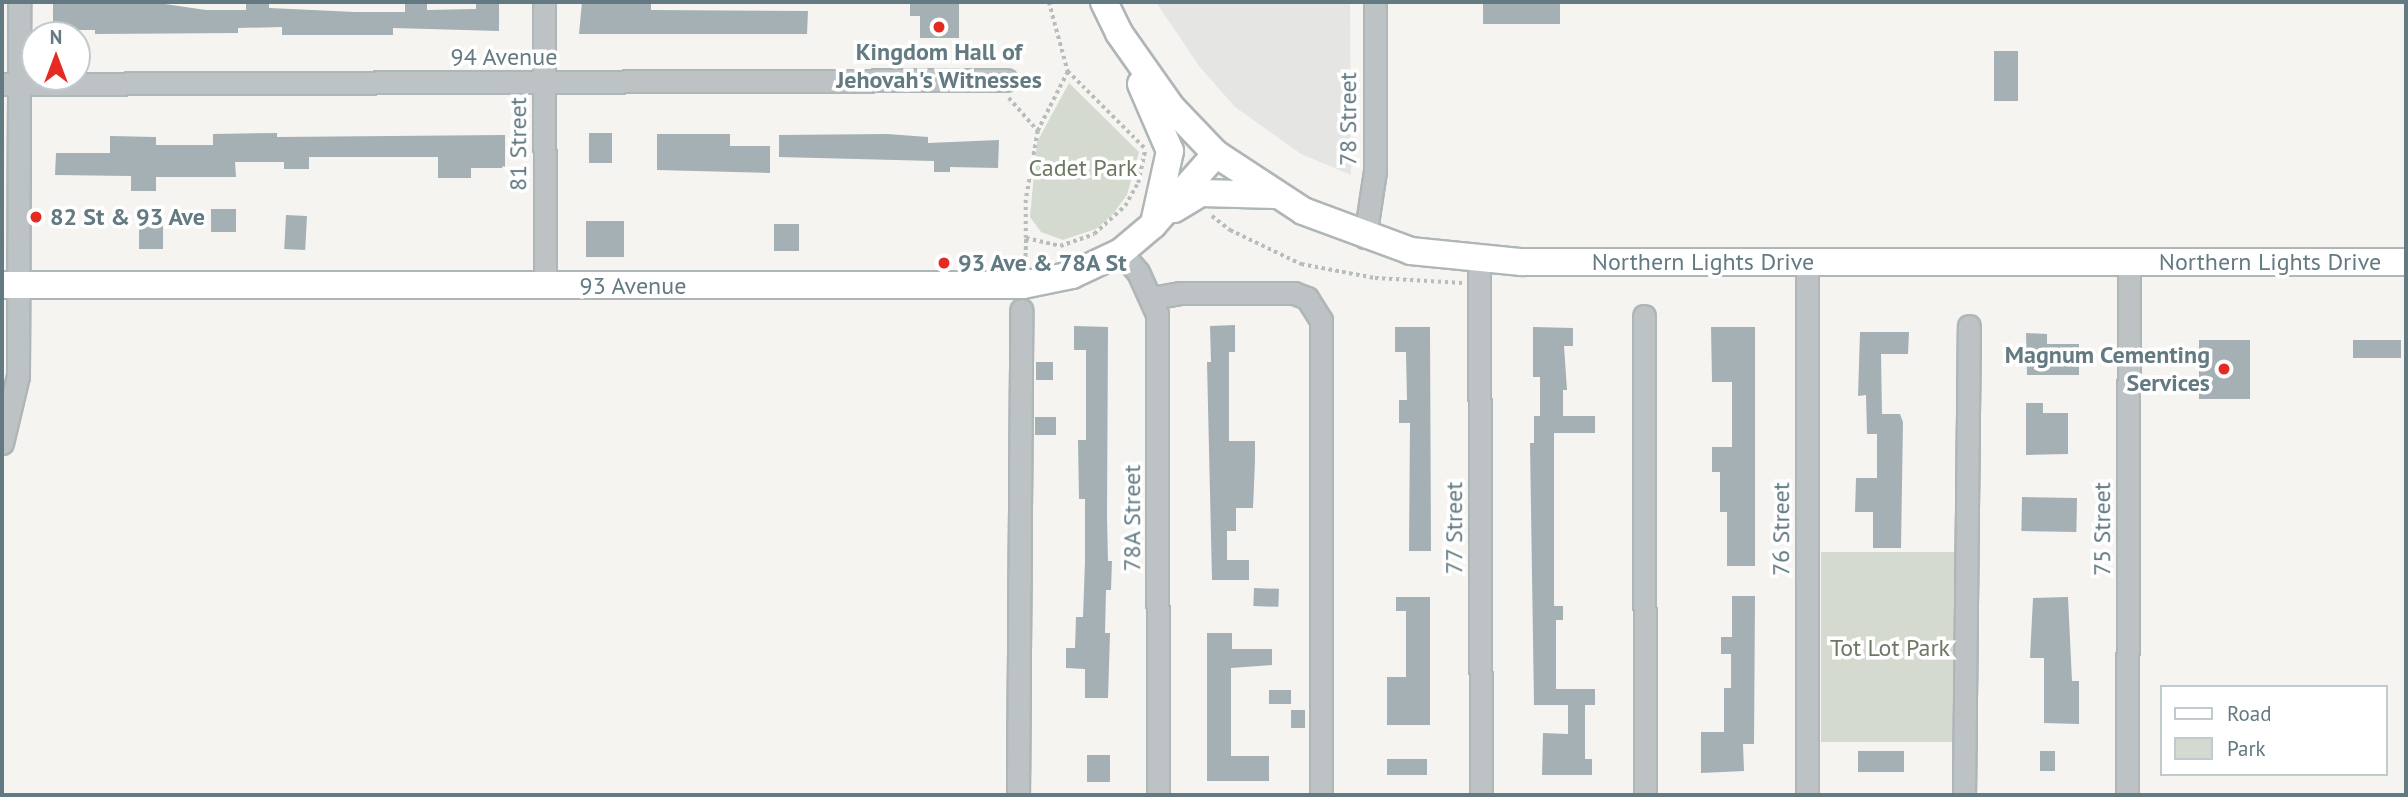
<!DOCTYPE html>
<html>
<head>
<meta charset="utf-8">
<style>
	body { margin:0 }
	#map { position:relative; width:2408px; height:797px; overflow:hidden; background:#f5f4f1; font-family:"PT Sans",sans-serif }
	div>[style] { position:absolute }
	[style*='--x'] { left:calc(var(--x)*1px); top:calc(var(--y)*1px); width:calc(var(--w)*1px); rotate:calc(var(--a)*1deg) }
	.built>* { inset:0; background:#e5e6e4 }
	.green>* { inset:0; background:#d5dad0; transform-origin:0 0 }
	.building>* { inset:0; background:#a4b0b3; transform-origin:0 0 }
	.path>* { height:3.5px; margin-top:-1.75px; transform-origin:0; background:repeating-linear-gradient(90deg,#b7bcbd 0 3.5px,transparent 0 7px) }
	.roads { filter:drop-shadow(2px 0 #afb6b8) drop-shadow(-2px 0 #afb6b8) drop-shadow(0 2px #afb6b8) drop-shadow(0 -2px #afb6b8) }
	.minor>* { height:21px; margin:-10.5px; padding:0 10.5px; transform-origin:10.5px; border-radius:10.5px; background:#bdc3c5 }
	.major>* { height:26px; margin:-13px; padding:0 13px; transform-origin:13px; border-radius:13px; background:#fff }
	.dots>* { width:19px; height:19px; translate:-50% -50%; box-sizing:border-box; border:4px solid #fff; border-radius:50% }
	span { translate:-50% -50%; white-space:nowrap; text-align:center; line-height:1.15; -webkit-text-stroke:7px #fff; paint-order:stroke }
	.poi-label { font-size:24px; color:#637a82; font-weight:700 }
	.left { translate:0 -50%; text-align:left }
	.right { translate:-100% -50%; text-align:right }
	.street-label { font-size:24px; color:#637a82 }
	.park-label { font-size:24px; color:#6b7962 }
	.frame { position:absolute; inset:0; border:4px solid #637a82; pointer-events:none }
	.legend { position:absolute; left:2160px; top:685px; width:228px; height:91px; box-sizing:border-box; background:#fff; border:2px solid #c1cacd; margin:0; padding:9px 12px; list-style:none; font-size:21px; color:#637a82 }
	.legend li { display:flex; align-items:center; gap:14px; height:35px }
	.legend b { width:35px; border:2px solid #c1cacd }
	.north { position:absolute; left:21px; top:21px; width:70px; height:70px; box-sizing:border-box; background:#fff; border:2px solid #c1cacd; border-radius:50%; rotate:0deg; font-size:19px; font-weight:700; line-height:28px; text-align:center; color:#637a82 }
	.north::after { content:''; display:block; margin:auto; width:24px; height:32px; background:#e42a21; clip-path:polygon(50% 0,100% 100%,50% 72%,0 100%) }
</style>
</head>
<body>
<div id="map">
	<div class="built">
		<div style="clip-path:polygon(1156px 2px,1350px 2px,1351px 175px,1301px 154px,1235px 107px,1199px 66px)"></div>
	</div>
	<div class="green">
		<div style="clip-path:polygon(1069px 83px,1139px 152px,1127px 195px,1113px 214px,1096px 229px,1063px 240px,1041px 232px,1030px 217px,1037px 142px)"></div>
		<div style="left:1957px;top:552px;width:190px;height:136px;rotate:90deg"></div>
	</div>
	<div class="building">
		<div style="clip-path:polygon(53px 2px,151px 2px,206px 10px,246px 10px,246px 2px,269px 2px,269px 8px,355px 12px,405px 12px,405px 2px,427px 2px,427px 10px,476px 9px,476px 2px,499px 2px,499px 31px,393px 28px,393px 35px,282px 35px,282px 27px,238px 28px,238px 33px,95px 34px,95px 30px,53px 30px)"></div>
		<div style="clip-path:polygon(582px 2px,651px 2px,651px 10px,808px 11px,807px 34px,579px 34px)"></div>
		<div style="clip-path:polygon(910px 2px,959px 2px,959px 38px,920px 38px,920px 16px,910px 16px)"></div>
		<div style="left:1483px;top:2px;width:77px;height:22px"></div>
		<div style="left:1994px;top:51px;width:24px;height:50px"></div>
		<div style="clip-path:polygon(277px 133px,277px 137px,505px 135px,505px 168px,471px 168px,471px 178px,438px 178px,438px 157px,309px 157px,309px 169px,284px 169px,284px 162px,235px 162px,236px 177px,156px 177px,156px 191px,131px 191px,131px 176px,55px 175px,56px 153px,110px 153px,110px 136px,156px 137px,156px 145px,213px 145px,213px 134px)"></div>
		<div style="left:589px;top:133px;width:23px;height:30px"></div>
		<div style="clip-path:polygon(657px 134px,730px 134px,730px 146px,770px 146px,770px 173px,657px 170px)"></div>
		<div style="clip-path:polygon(887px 134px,928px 137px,928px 143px,999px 140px,998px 168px,950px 167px,950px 172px,934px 172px,934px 161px,779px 157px,779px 135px)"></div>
		<div style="left:236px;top:209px;width:23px;height:25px;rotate:90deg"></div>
		<div style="left:286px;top:215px;width:21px;height:34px;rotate:3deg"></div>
		<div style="left:586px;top:221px;width:38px;height:36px"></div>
		<div style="left:774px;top:224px;width:25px;height:27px"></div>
		<div style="left:139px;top:225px;width:24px;height:24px"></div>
		<div style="clip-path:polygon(1235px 325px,1235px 352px,1229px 352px,1229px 441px,1255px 441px,1255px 461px,1253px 508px,1236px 508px,1236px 531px,1227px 531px,1227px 560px,1249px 560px,1249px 580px,1212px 580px,1207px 362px,1211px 362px,1210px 326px)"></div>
		<div style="clip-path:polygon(1074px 326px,1108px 327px,1107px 517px,1108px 561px,1112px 561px,1111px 590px,1106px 590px,1105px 633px,1110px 633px,1108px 698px,1085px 698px,1085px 669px,1066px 668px,1066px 648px,1075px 648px,1076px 617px,1083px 617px,1085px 561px,1085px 499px,1079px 499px,1078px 440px,1086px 440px,1086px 350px,1074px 350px)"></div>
		<div style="clip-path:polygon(1395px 327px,1430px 327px,1431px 551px,1409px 551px,1410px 423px,1399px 423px,1399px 400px,1407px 400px,1406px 352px,1395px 352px)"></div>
		<div style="clip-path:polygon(1533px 327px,1573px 328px,1573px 346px,1564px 346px,1567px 390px,1563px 390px,1563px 416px,1595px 416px,1595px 433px,1554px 433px,1554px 606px,1563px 606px,1563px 620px,1556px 620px,1556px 689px,1595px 689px,1595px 705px,1585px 705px,1585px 759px,1592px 759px,1592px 775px,1542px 775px,1543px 733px,1568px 734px,1568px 705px,1534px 705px,1530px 443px,1534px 443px,1534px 416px,1540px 416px,1540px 377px,1533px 377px)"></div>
		<div style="clip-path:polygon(1711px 327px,1755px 327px,1755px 566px,1727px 566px,1727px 512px,1720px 512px,1720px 472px,1712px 472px,1712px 447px,1732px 447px,1732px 382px,1712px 382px)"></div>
		<div style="clip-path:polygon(1860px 332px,1909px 332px,1908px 354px,1881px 354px,1882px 414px,1900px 414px,1903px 422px,1901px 548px,1873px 548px,1873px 512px,1855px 512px,1856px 478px,1877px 478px,1877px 434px,1867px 434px,1866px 395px,1858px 396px)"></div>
		<div style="clip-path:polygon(2026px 333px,2047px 334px,2047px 344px,2079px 344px,2079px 375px,2027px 375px)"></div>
		<div style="left:2199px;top:340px;width:51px;height:59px"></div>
		<div style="left:2353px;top:340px;width:48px;height:18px"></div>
		<div style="left:1036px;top:362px;width:17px;height:18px"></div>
		<div style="clip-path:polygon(2026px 403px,2043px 403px,2043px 413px,2068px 413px,2068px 454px,2026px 455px)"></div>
		<div style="left:1035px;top:417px;width:21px;height:18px"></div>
		<div style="left:2022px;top:497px;width:55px;height:34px;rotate:1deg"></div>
		<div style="left:1254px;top:588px;width:25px;height:18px;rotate:2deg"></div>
		<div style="clip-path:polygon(1732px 596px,1755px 596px,1754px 744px,1743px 744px,1744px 771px,1701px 773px,1701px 732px,1724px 732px,1724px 688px,1731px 688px,1731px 654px,1721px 654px,1721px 637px,1732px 637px)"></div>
		<div style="clip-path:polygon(1396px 597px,1430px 597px,1430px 725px,1387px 725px,1387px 677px,1406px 677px,1406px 611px,1396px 611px)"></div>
		<div style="clip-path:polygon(2068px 597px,2072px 681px,2079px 681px,2079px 724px,2044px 723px,2044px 658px,2030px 658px,2033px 598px)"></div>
		<div style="clip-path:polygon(1207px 633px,1232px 633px,1232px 649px,1272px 649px,1272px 665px,1231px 668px,1231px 756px,1269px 756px,1269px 781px,1207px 781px)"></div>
		<div style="left:1269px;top:690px;width:22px;height:14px"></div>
		<div style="left:1291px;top:710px;width:14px;height:18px"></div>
		<div style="left:1904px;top:751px;width:21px;height:46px;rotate:90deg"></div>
		<div style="left:2055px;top:751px;width:20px;height:15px;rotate:90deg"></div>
		<div style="left:1087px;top:755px;width:23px;height:27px"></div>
		<div style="left:1387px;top:759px;width:40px;height:16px"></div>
	</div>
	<div class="path">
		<div style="--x:1049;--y:2;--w:73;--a:74.8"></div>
		<div style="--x:1009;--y:98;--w:44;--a:48.7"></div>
		<div style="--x:1144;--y:148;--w:107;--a:-135"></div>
		<div style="--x:1068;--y:72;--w:66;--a:117"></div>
		<div style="--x:1038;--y:131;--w:70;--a:99.9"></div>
		<div style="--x:1026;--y:200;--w:38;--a:90"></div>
		<div style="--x:1026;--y:238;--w:35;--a:13"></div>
		<div style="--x:1060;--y:246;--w:36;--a:-19"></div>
		<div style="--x:1094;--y:234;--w:42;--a:-42.1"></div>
		<div style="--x:1125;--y:206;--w:26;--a:-61"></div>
		<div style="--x:1138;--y:183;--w:33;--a:-78"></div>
		<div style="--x:1212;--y:216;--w:23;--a:38"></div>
		<div style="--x:1230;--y:230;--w:79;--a:25.6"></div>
		<div style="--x:1301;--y:264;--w:75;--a:10.7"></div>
		<div style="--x:1375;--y:278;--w:88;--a:3.3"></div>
		<div style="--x:1025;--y:264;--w:26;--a:-88"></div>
	</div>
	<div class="roads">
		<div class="minor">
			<div style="--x:544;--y:2;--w:284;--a:89.8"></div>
			<div style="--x:2;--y:84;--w:1004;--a:-0.23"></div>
			<div style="--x:1365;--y:237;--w:67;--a:-81.4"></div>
			<div style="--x:1375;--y:171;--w:169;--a:-90"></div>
			<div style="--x:1121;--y:252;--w:26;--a:50"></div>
			<div style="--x:1138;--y:272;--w:46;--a:65.7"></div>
			<div style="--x:1157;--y:314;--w:481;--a:89.9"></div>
			<div style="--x:1479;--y:260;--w:535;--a:89.79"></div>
			<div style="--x:1152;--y:298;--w:28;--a:-10"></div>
			<div style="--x:1180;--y:293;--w:114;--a:0"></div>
			<div style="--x:1294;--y:293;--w:14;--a:21"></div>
			<div style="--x:1307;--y:298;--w:26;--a:58"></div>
			<div style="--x:1321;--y:320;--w:475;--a:90"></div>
			<div style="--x:1644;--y:316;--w:479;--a:89.9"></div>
			<div style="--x:2;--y:443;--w:69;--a:-76.6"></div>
			<div style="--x:18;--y:376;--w:374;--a:-89.8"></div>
			<div style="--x:1018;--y:795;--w:485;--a:-89.6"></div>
			<div style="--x:1807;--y:795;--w:533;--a:-90"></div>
			<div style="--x:1964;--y:795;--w:469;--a:-89.4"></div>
			<div style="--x:2127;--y:795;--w:533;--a:-89.79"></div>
		</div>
		<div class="major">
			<div style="--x:1104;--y:2;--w:34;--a:64"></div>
			<div style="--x:1119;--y:33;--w:92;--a:54.8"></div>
			<div style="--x:1172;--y:108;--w:64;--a:46.3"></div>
			<div style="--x:1216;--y:154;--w:104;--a:33.2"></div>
			<div style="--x:1303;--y:211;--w:115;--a:20.3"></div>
			<div style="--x:1411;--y:251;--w:111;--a:5.7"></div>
			<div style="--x:1521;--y:262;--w:885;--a:0"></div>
			<div style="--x:1141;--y:84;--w:73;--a:66.6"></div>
			<div style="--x:1170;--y:151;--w:74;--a:102.5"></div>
			<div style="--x:1174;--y:209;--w:31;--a:-31"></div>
			<div style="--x:1201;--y:193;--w:74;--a:1.5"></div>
			<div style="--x:2;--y:285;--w:1021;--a:0"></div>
			<div style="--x:1023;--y:285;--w:50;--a:-11.5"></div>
			<div style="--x:1072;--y:275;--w:54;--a:-25.1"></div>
			<div style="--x:1121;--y:252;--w:42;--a:-40.2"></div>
			<div style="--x:1153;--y:225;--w:95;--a:-48.4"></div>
		</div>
	</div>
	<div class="dots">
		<div style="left:939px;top:27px;background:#e42a21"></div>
		<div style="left:36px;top:217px;background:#e42a21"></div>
		<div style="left:944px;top:263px;background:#e42a21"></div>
		<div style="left:2224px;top:369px;background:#e42a21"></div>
	</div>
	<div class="poi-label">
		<span style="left:939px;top:66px">Kingdom Hall of<br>Jehovah's Witnesses</span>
		<span class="left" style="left:50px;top:217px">82 St &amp; 93 Ave</span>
		<span class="left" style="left:958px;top:263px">93 Ave &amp; 78A St</span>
		<span class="right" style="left:2210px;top:369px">Magnum Cementing<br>Services</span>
	</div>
	<div class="street-label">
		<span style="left:504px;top:57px">94 Avenue</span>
		<span style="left:1348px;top:119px;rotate:-90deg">78 Street</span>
		<span style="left:518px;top:144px;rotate:-90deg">81 Street</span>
		<span style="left:1703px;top:262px">Northern Lights Drive</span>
		<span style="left:2270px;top:262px">Northern Lights Drive</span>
		<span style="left:633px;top:286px">93 Avenue</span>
		<span style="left:1132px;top:518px;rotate:-90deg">78A Street</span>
		<span style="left:1454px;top:528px;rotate:-90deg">77 Street</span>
		<span style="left:1781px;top:529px;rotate:-90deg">76 Street</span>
		<span style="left:2102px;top:529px;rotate:-90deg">75 Street</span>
	</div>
	<div class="park-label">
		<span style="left:1083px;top:168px">Cadet Park</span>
		<span style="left:1890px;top:648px">Tot Lot Park</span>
	</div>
	<div class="frame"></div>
	<ul class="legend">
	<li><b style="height:9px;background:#fff"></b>Road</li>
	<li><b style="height:19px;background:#d5dad0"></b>Park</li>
	</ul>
	<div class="north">N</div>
</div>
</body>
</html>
